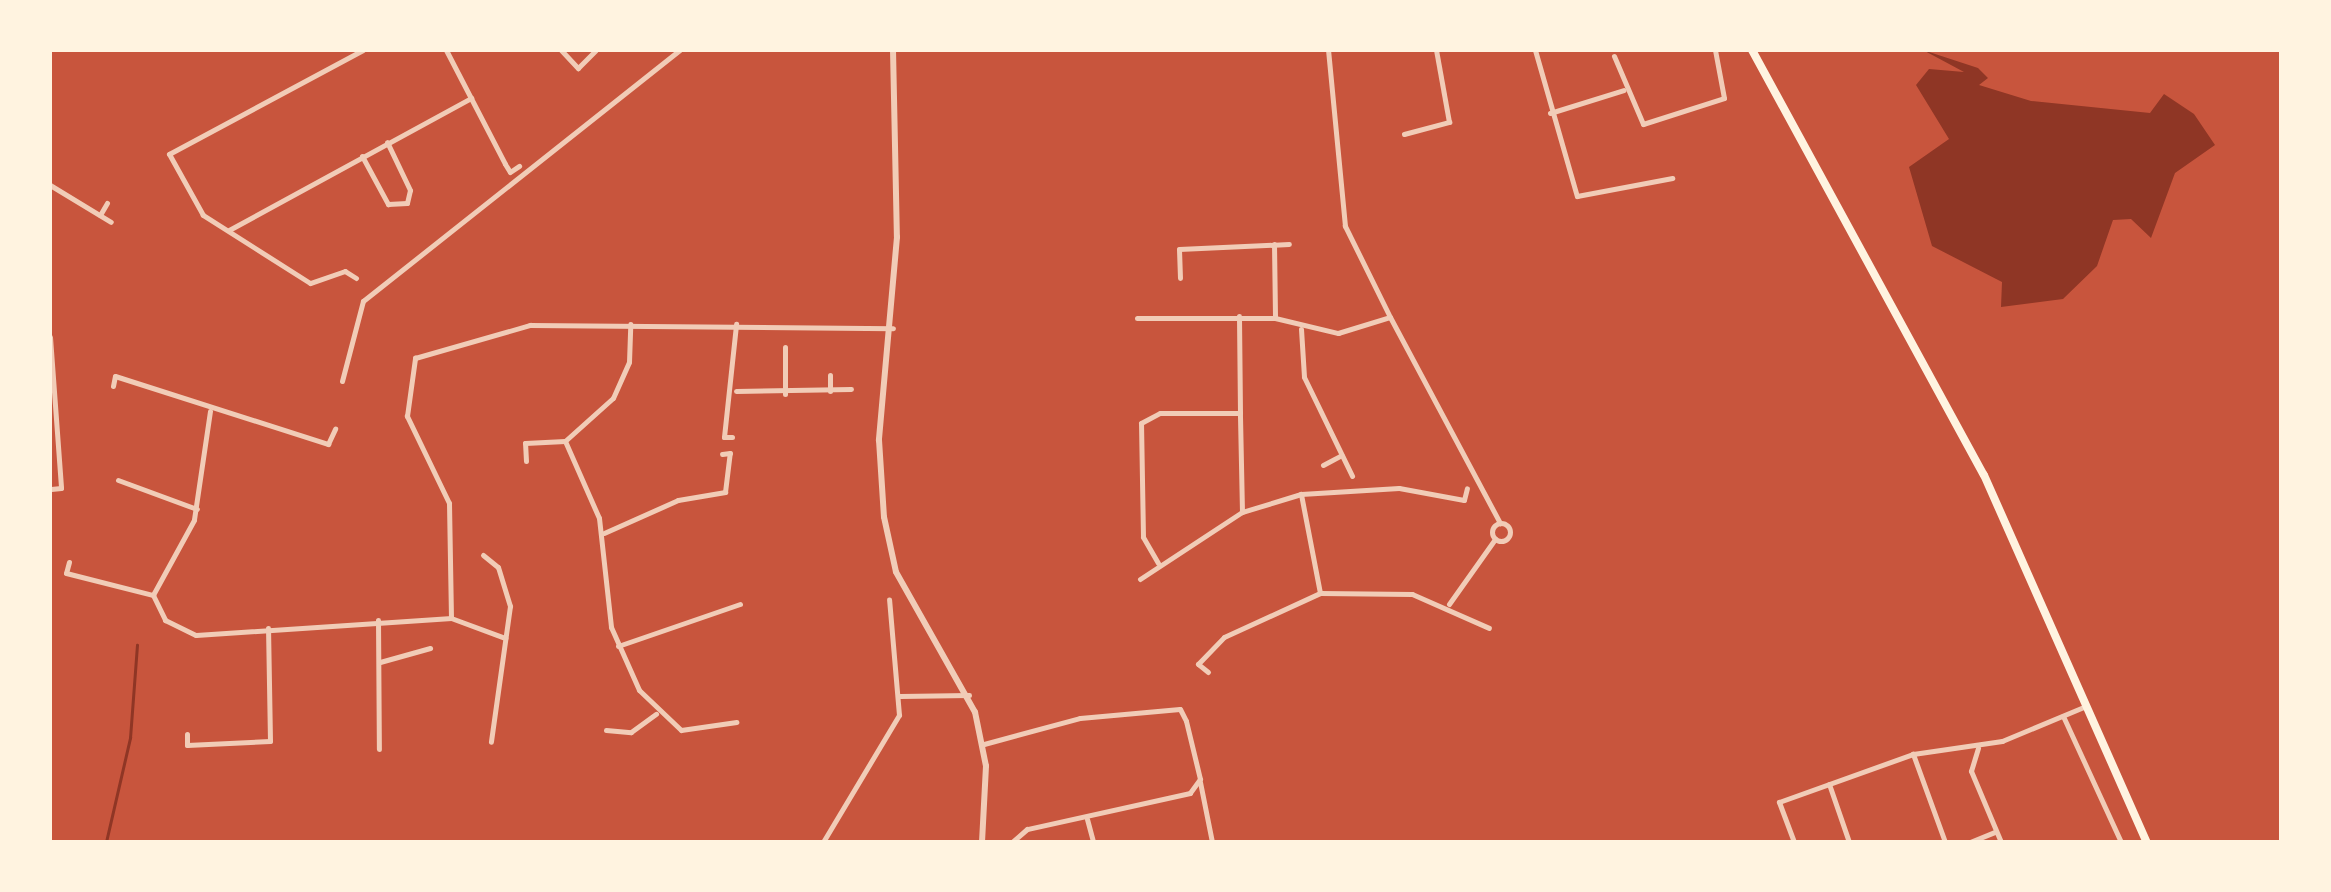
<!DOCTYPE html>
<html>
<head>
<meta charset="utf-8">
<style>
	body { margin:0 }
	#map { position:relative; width:2331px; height:892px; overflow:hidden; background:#c8553d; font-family:Commissioner,sans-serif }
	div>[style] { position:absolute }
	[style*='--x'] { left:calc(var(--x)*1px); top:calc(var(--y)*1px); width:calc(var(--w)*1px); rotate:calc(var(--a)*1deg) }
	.water>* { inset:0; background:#8f3625 }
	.stream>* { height:2.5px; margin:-1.25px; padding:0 1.25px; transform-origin:1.25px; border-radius:1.25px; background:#8f3625 }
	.minor>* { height:5px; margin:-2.5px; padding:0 2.5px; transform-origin:2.5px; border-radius:2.5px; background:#f1ccb7 }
	.minor>.ring { margin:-2.5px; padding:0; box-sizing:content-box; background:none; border:5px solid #f1ccb7; border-radius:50% }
	.tertiary>* { height:6px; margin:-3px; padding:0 3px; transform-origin:3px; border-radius:3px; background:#f1ccb7 }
	.secondary>* { height:8px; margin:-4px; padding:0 4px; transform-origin:4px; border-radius:4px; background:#fff3e0 }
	span { translate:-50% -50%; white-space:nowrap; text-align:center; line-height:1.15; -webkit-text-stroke:8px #fff3e0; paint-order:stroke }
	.frame { position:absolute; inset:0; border:52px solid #fff3e0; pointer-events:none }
</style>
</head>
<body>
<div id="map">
	<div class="water">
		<div style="clip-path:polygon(1923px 50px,1978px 68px,1988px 78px,1979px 85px,2031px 101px,2150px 113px,2164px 94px,2194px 114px,2215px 145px,2175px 173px,2151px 238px,2131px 219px,2113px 220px,2097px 266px,2063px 299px,2001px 307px,2002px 282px,1932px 246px,1909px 167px,1949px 139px,1916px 85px,1929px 69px,1964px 72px)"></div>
	</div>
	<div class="stream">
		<div style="--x:106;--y:842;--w:107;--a:-77"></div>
		<div style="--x:130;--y:738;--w:93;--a:-85.7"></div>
	</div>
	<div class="minor">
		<div style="--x:446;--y:50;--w:128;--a:62.6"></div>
		<div style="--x:505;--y:164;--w:9;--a:58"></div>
		<div style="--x:510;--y:172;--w:11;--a:-34"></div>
		<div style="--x:561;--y:50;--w:25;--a:47"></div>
		<div style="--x:578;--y:68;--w:25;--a:-45"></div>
		<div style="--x:1535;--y:50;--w:152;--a:74"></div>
		<div style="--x:1577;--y:196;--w:97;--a:-10.7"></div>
		<div style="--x:1614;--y:56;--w:74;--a:66.9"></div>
		<div style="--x:1643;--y:124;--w:85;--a:-17.8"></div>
		<div style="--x:1724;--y:98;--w:49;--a:-100.6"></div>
		<div style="--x:1550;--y:113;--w:77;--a:-17.3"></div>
		<div style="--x:1404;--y:134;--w:47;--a:-14.9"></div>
		<div style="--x:1449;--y:122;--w:73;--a:-100.2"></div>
		<div style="--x:362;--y:156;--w:55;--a:61.6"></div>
		<div style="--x:388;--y:204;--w:19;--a:-3"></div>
		<div style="--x:407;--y:203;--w:13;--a:-77"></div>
		<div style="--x:410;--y:190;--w:53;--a:-115.6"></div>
		<div style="--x:50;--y:185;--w:71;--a:31.2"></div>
		<div style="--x:100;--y:215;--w:14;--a:-60"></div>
		<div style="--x:229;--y:230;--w:276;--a:-28.6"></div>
		<div style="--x:1274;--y:244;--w:74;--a:89.2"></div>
		<div style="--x:356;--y:278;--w:13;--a:-148"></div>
		<div style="--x:345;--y:271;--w:37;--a:161"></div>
		<div style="--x:310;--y:283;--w:127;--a:-147.6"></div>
		<div style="--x:203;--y:215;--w:70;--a:-119.1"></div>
		<div style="--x:169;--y:154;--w:220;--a:-28.2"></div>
		<div style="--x:1180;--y:278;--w:29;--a:-92"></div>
		<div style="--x:1179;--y:249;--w:110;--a:-2.6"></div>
		<div style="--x:1390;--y:317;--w:234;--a:61.9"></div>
		<div style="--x:1137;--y:318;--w:138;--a:0"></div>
		<div style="--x:1275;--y:318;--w:65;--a:13.4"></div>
		<div style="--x:1338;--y:333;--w:54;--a:-17.1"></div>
		<div style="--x:1390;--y:317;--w:102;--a:-116.3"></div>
		<div style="--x:1345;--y:226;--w:177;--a:-95.5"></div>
		<div style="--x:1301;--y:329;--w:48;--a:86.4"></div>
		<div style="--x:1304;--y:377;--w:110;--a:64.1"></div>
		<div style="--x:50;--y:337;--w:151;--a:85.8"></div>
		<div style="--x:61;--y:488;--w:10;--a:174"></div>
		<div style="--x:785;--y:347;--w:47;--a:90"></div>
		<div style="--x:830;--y:375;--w:16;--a:90"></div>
		<div style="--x:342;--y:381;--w:83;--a:-75.3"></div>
		<div style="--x:363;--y:301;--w:404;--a:-38.4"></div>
		<div style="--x:113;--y:386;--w:10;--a:-79"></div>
		<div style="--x:115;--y:376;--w:224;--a:17.7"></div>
		<div style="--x:328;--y:444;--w:17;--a:-65"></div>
		<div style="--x:736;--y:391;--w:115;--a:-1"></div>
		<div style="--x:210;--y:411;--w:110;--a:98.4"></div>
		<div style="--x:194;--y:520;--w:85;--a:118.7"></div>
		<div style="--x:153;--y:595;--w:28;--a:64"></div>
		<div style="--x:165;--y:620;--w:34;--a:26"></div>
		<div style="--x:196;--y:635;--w:256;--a:-3.8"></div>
		<div style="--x:451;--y:618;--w:58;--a:20.3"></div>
		<div style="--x:732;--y:437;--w:8;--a:180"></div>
		<div style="--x:724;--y:437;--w:114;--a:-83.9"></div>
		<div style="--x:565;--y:441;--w:84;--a:66.2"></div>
		<div style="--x:599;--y:518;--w:110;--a:83.7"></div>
		<div style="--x:611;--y:627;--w:69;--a:66"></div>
		<div style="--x:639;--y:690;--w:58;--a:43.6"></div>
		<div style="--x:681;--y:730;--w:56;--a:-8.3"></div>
		<div style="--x:526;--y:461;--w:18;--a:-93"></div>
		<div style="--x:525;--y:443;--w:40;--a:-2.9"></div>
		<div style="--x:565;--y:441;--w:64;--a:-41.9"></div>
		<div style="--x:613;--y:398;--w:39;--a:-66"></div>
		<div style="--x:629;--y:362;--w:38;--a:-88"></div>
		<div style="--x:1323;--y:465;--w:21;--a:-28"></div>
		<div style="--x:118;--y:480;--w:84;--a:20.2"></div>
		<div style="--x:1301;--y:494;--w:98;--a:-3.5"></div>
		<div style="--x:1399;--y:488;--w:66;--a:10.5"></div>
		<div style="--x:1464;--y:500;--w:12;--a:-76"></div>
		<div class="ring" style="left:1492px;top:523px;width:13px;height:13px"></div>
		<div style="--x:604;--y:533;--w:81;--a:-24"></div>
		<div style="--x:678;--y:500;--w:48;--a:-9.7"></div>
		<div style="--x:725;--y:492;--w:39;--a:-83"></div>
		<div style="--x:730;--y:453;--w:8;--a:173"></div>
		<div style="--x:483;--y:555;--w:19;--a:39"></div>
		<div style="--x:498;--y:567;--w:41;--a:72.9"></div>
		<div style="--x:510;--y:606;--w:137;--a:98"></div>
		<div style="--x:69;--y:562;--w:11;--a:105"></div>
		<div style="--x:66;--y:573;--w:90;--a:14.2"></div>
		<div style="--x:1158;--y:563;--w:30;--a:-120"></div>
		<div style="--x:1143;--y:537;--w:114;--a:-91"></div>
		<div style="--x:1141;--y:423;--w:21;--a:-28"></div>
		<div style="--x:1160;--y:413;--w:80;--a:0"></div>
		<div style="--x:1240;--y:413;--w:97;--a:-90.6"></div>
		<div style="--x:1140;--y:579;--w:122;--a:-33.3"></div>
		<div style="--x:1242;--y:512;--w:99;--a:-91.2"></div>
		<div style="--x:1320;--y:593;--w:92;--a:0.6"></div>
		<div style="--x:1412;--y:594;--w:84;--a:23.8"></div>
		<div style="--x:1449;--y:604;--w:80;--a:-54.7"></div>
		<div style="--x:451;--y:618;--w:115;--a:-91"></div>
		<div style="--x:449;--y:503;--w:97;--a:-115.8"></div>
		<div style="--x:407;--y:416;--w:59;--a:-82.1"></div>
		<div style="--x:415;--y:358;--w:120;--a:-16"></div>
		<div style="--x:530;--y:325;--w:363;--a:0.5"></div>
		<div style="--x:378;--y:620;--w:129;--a:89.6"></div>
		<div style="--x:618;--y:646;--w:129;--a:-19"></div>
		<div style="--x:380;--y:662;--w:52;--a:-15.6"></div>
		<div style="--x:1208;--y:672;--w:13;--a:-141"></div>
		<div style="--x:1198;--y:664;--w:37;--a:-46"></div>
		<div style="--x:1224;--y:637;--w:106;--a:-24.6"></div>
		<div style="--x:1320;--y:593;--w:101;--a:-100.9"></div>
		<div style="--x:1301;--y:494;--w:62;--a:163"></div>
		<div style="--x:900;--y:696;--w:69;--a:-0.8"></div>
		<div style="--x:2063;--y:716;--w:139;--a:65.3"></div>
		<div style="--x:606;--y:730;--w:25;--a:5"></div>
		<div style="--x:631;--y:732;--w:31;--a:-36"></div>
		<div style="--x:187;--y:734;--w:11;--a:90"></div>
		<div style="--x:187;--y:745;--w:83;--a:-2.8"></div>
		<div style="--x:270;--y:741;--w:113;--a:-91"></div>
		<div style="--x:984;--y:744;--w:99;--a:-15.2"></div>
		<div style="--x:1080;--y:718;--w:100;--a:-5.1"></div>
		<div style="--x:1180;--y:709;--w:13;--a:63"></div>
		<div style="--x:1186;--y:721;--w:60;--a:76.4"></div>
		<div style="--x:1200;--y:779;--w:17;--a:126"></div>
		<div style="--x:1190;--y:793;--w:167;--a:167.5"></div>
		<div style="--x:1027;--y:829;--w:20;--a:139"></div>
		<div style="--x:1978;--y:748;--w:24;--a:107"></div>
		<div style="--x:1971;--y:771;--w:77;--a:67.1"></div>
		<div style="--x:1200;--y:782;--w:61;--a:78.7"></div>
		<div style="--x:1829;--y:784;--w:61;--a:71"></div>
		<div style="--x:1087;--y:819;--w:24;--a:75"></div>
		<div style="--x:823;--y:842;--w:148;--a:-59.1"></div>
		<div style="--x:899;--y:715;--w:116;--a:-94.9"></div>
		<div style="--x:1794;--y:842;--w:43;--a:-110.6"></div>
		<div style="--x:1779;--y:802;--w:142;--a:-19.7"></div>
		<div style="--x:1945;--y:842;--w:94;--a:-110"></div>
		<div style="--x:1913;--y:754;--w:90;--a:-8.3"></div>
		<div style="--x:2002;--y:741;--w:91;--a:-22.6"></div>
		<div style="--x:1970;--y:842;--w:27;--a:-22"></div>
	</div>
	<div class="tertiary">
		<div style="--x:893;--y:50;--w:187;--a:88.8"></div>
		<div style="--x:897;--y:237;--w:204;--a:95.1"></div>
		<div style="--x:879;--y:440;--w:77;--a:86.3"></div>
		<div style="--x:884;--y:517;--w:56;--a:77.7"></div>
		<div style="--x:896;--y:572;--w:161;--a:60.6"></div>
		<div style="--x:975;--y:712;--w:55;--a:78.5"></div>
		<div style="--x:986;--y:766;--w:76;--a:93"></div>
	</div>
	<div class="secondary">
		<div style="--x:1752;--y:50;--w:484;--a:61.4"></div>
		<div style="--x:1984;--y:475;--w:402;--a:66.1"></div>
	</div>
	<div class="frame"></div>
</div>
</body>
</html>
